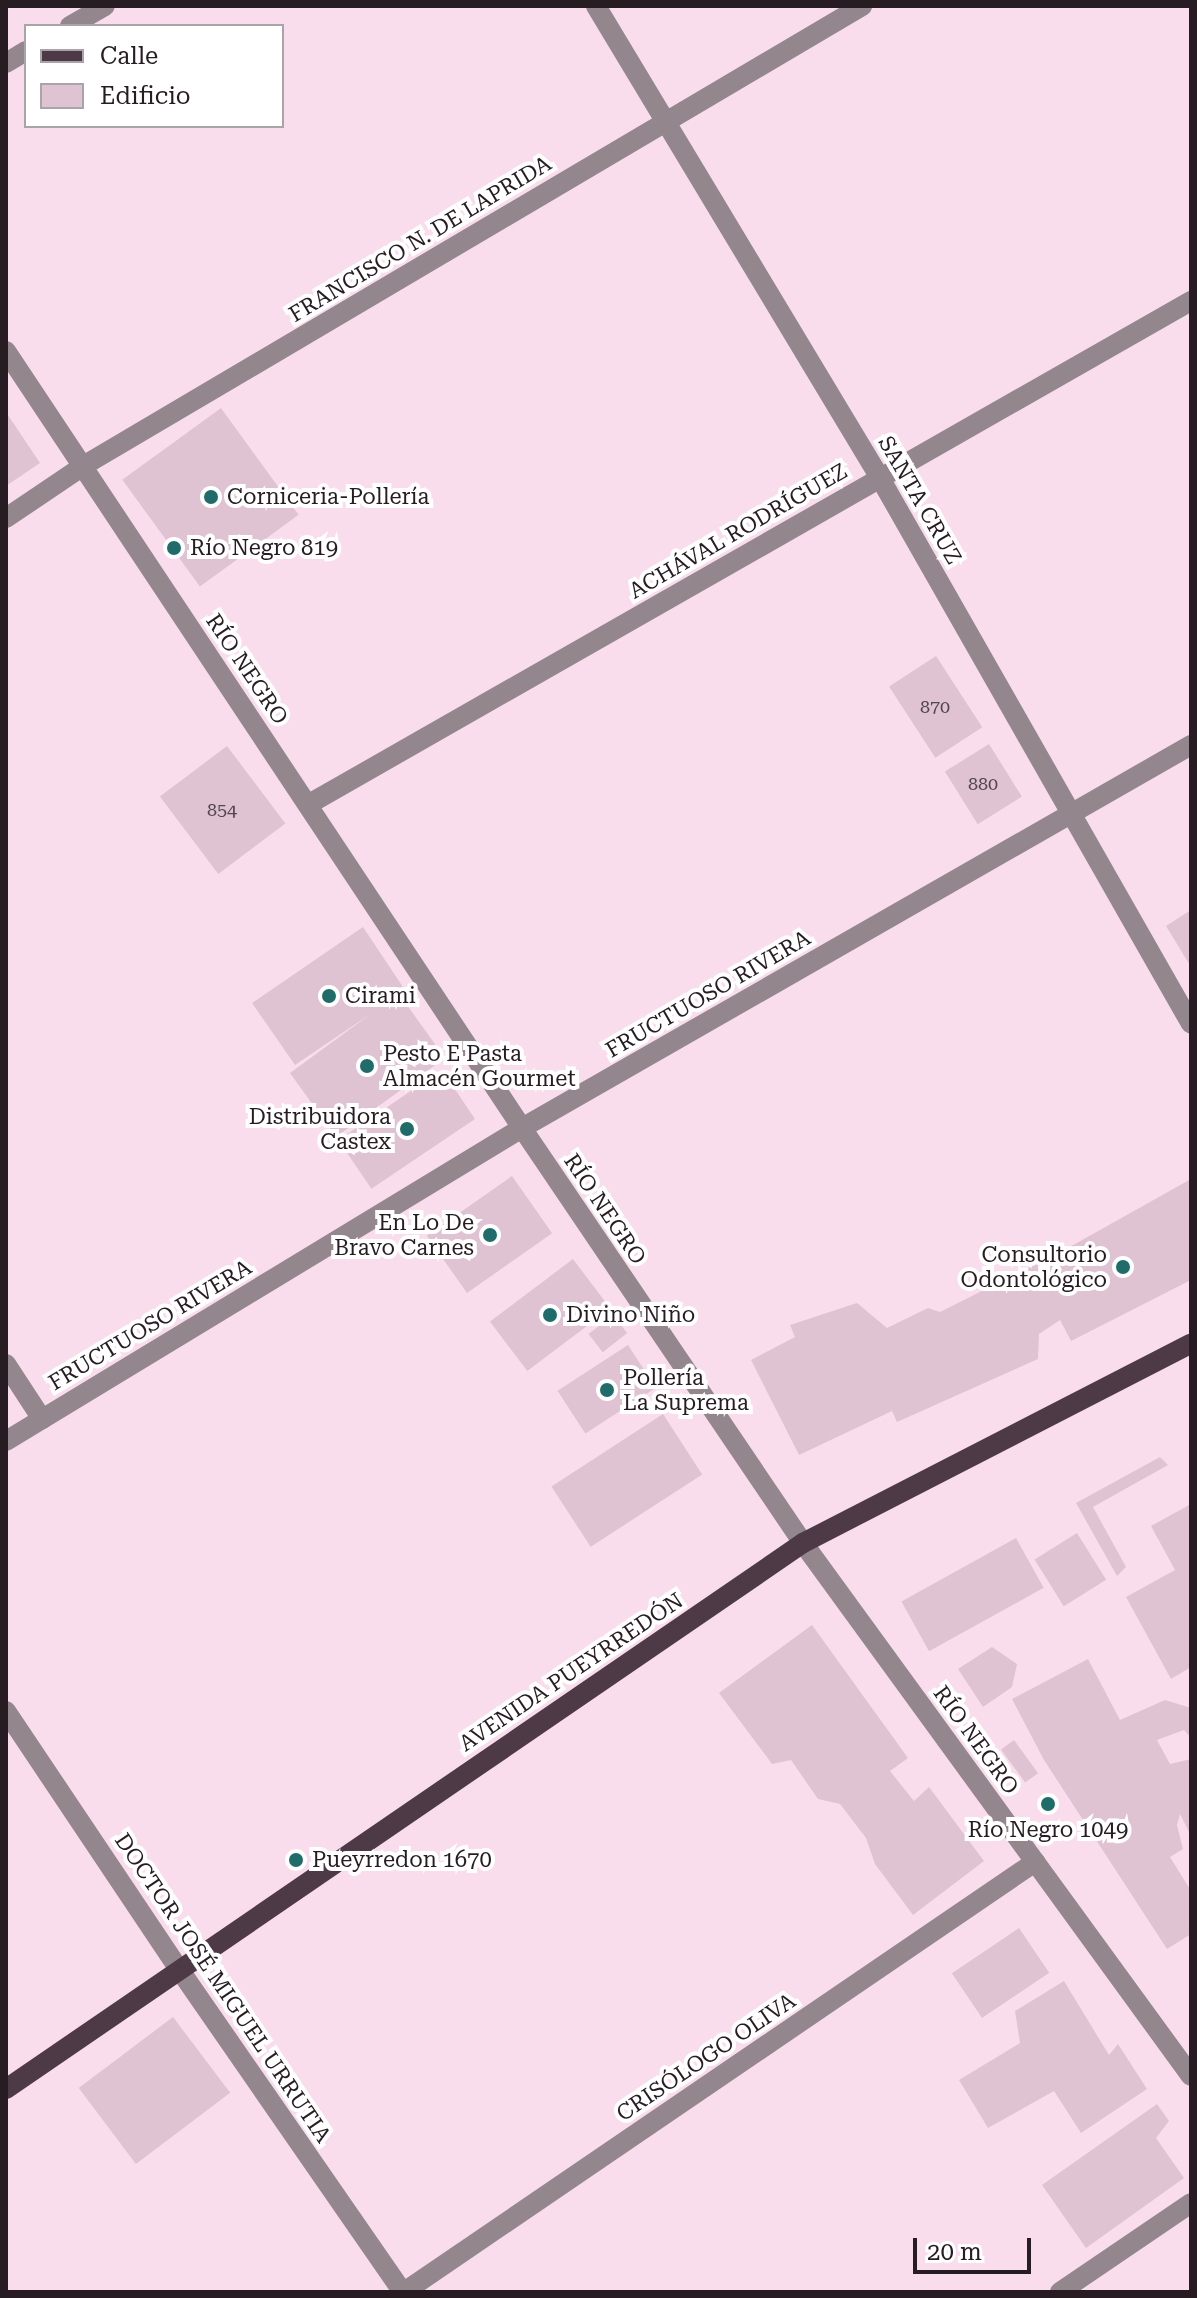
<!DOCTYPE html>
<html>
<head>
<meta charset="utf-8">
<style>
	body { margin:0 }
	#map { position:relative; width:1197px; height:2298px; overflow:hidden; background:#fadded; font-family:"Roboto Serif",serif }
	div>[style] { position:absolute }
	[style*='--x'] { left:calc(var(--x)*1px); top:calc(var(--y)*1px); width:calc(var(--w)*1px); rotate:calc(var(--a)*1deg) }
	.building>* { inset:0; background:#dfc3d3; transform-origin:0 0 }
	.minor>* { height:20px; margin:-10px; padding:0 10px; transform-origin:10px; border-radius:10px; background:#93878d }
	.major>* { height:20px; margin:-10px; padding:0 10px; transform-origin:10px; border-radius:10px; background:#4e3a46 }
	.dots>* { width:22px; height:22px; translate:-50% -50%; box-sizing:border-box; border:4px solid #fff; border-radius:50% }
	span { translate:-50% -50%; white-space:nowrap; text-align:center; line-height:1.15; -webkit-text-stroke:8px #fff; paint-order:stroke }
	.number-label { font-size:18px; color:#54464e }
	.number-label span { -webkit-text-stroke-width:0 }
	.street-label { font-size:22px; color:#261c22 }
	.poi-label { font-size:22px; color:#261c22 }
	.left { translate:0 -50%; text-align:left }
	.right { translate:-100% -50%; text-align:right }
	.frame { position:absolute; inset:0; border:8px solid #261c22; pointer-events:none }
	.legend { position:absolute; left:24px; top:24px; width:260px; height:104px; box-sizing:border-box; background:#fff; border:2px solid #a8a4a7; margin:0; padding:10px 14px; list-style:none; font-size:24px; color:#261c22 }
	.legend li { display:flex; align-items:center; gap:16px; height:40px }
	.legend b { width:40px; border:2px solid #a8a4a7 }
	.scale { position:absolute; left:913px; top:2238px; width:118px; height:36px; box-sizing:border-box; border:4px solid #261c22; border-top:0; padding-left:10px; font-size:24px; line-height:28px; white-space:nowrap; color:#261c22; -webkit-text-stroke:6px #fff; paint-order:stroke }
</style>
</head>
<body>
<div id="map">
	<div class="building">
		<div style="left:221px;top:408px;width:132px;height:122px;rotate:54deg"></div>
		<div style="clip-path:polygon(6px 412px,40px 463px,6px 486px)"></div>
		<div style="left:936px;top:656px;width:85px;height:56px;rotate:57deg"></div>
		<div style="left:989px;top:744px;width:62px;height:52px;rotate:58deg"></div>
		<div style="left:227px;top:746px;width:97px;height:84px;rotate:53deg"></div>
		<div style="clip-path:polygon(1191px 910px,1191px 967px,1166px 926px)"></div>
		<div style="clip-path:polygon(363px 927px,405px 990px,399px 994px,445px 1058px,336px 1137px,290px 1073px,372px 1013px,295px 1065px,252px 1003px)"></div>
		<div style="left:442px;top:1070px;width:59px;height:125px;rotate:56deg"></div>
		<div style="left:512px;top:1176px;width:70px;height:104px;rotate:55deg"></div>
		<div style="clip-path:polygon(1191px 1179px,1191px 1280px,1071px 1341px,1060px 1320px,1039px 1334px,1038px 1359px,897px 1422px,892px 1411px,799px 1455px,751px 1360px,795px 1337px,790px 1325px,857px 1303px,887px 1328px,928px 1308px,940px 1312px,1075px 1244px)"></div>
		<div style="left:573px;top:1259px;width:62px;height:104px;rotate:53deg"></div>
		<div style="left:613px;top:1315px;width:23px;height:31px;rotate:52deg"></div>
		<div style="left:628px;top:1345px;width:51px;height:84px;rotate:57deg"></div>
		<div style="left:663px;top:1414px;width:72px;height:133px;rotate:57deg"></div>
		<div style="clip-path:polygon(1160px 1457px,1168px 1465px,1093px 1507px,1126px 1567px,1117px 1576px,1076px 1503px)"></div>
		<div style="clip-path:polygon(1191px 1504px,1191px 1667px,1171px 1679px,1126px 1597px,1175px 1570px,1151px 1526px)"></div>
		<div style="left:1077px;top:1533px;width:55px;height:50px;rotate:58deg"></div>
		<div style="left:1016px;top:1538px;width:57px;height:131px;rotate:61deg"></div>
		<div style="clip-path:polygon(812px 1625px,908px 1758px,890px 1771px,914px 1801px,929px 1787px,984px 1861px,913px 1915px,875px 1864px,866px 1838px,840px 1804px,818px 1799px,791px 1760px,772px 1764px,719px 1693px)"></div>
		<div style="clip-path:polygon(992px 1647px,1017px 1664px,1012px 1687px,983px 1707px,958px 1669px)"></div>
		<div style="clip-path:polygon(1088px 1659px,1120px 1720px,1165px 1700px,1191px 1708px,1191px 1738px,1184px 1730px,1157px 1740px,1170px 1764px,1191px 1759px,1191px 1836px,1180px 1814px,1177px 1825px,1183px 1849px,1170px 1857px,1191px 1891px,1191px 1934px,1167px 1949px,1044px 1760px,1012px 1699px)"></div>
		<div style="left:1014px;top:1740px;width:41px;height:16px;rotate:54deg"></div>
		<div style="left:1019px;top:1928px;width:54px;height:81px;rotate:56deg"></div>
		<div style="clip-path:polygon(1064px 1981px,1109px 2055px,1118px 2044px,1147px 2089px,1081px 2133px,1054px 2091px,988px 2128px,959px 2080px,1020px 2043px,1015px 2011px)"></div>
		<div style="left:173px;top:2017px;width:95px;height:118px;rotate:53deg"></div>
		<div style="clip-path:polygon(1157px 2104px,1169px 2121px,1156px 2138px,1184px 2178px,1086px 2248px,1042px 2185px)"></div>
	</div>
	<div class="minor">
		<div style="--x:596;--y:6;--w:551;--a:58.96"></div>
		<div style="--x:880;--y:478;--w:628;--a:60.33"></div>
		<div style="--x:70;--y:26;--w:40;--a:-29.7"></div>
		<div style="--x:6;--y:63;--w:23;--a:-31"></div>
		<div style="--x:6;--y:351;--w:933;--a:56.41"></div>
		<div style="--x:522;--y:1128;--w:501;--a:55.9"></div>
		<div style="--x:803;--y:1543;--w:659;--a:53.95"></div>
		<div style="--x:6;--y:518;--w:93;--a:-34"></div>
		<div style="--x:83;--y:466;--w:905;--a:-30.56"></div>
		<div style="--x:309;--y:804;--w:1015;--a:-29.7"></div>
		<div style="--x:6;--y:1364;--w:66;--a:56.8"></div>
		<div style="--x:6;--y:1441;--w:604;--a:-31.24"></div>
		<div style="--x:522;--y:1128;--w:771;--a:-29.79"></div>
		<div style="--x:6;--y:1711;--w:311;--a:56.2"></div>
		<div style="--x:179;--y:1969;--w:393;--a:55.3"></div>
		<div style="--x:404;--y:2292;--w:764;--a:-34.27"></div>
		<div style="--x:1060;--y:2292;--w:158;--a:-34.2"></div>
	</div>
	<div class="major">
		<div style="--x:6;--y:2089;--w:966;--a:-34.41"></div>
		<div style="--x:803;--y:1543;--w:436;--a:-27.2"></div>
	</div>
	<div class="dots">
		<div style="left:211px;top:497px;background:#206c6a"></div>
		<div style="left:174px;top:548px;background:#206c6a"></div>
		<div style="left:329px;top:996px;background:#206c6a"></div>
		<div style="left:367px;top:1066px;background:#206c6a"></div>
		<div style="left:407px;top:1129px;background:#206c6a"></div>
		<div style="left:490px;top:1235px;background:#206c6a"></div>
		<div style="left:1123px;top:1267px;background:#206c6a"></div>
		<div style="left:550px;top:1315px;background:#206c6a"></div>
		<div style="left:607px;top:1390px;background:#206c6a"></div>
		<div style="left:1048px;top:1804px;background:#206c6a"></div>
		<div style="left:296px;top:1860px;background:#206c6a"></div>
	</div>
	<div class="number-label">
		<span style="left:935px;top:707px">870</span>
		<span style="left:983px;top:784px">880</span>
		<span style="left:222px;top:810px">854</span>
	</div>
	<div class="street-label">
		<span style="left:420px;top:239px;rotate:-31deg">FRANCISCO N. DE LAPRIDA</span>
		<span style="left:920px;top:500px;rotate:60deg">SANTA CRUZ</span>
		<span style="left:738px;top:531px;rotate:-30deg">ACHÁVAL RODRÍGUEZ</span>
		<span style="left:247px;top:669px;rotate:56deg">RÍO NEGRO</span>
		<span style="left:708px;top:994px;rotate:-30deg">FRUCTUOSO RIVERA</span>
		<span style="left:605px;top:1209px;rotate:56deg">RÍO NEGRO</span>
		<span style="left:150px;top:1325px;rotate:-31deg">FRUCTUOSO RIVERA</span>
		<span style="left:571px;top:1672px;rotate:-34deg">AVENIDA PUEYRREDÓN</span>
		<span style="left:976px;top:1740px;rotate:54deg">RÍO NEGRO</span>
		<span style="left:223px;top:1988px;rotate:56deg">DOCTOR JOSÉ MIGUEL URRUTIA</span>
		<span style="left:706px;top:2057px;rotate:-34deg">CRISÓLOGO OLIVA</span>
	</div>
	<div class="poi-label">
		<span class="left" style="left:227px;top:497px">Corniceria-Pollería</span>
		<span class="left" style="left:190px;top:548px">Río Negro 819</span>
		<span class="left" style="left:345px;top:996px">Cirami</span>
		<span class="left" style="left:383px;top:1066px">Pesto E Pasta<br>Almacén Gourmet</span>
		<span class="right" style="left:391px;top:1129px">Distribuidora<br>Castex</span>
		<span class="right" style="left:474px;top:1235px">En Lo De<br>Bravo Carnes</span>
		<span class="right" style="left:1107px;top:1267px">Consultorio<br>Odontológico</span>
		<span class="left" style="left:566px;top:1315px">Divino Niño</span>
		<span class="left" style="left:623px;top:1390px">Pollería<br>La Suprema</span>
		<span style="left:1048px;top:1830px">Río Negro 1049</span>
		<span class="left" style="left:312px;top:1860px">Pueyrredon 1670</span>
	</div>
	<div class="frame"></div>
	<ul class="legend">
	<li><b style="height:10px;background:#4e3a46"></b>Calle</li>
	<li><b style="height:22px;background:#dfc3d3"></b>Edificio</li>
	</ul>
	<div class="scale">20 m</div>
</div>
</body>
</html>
